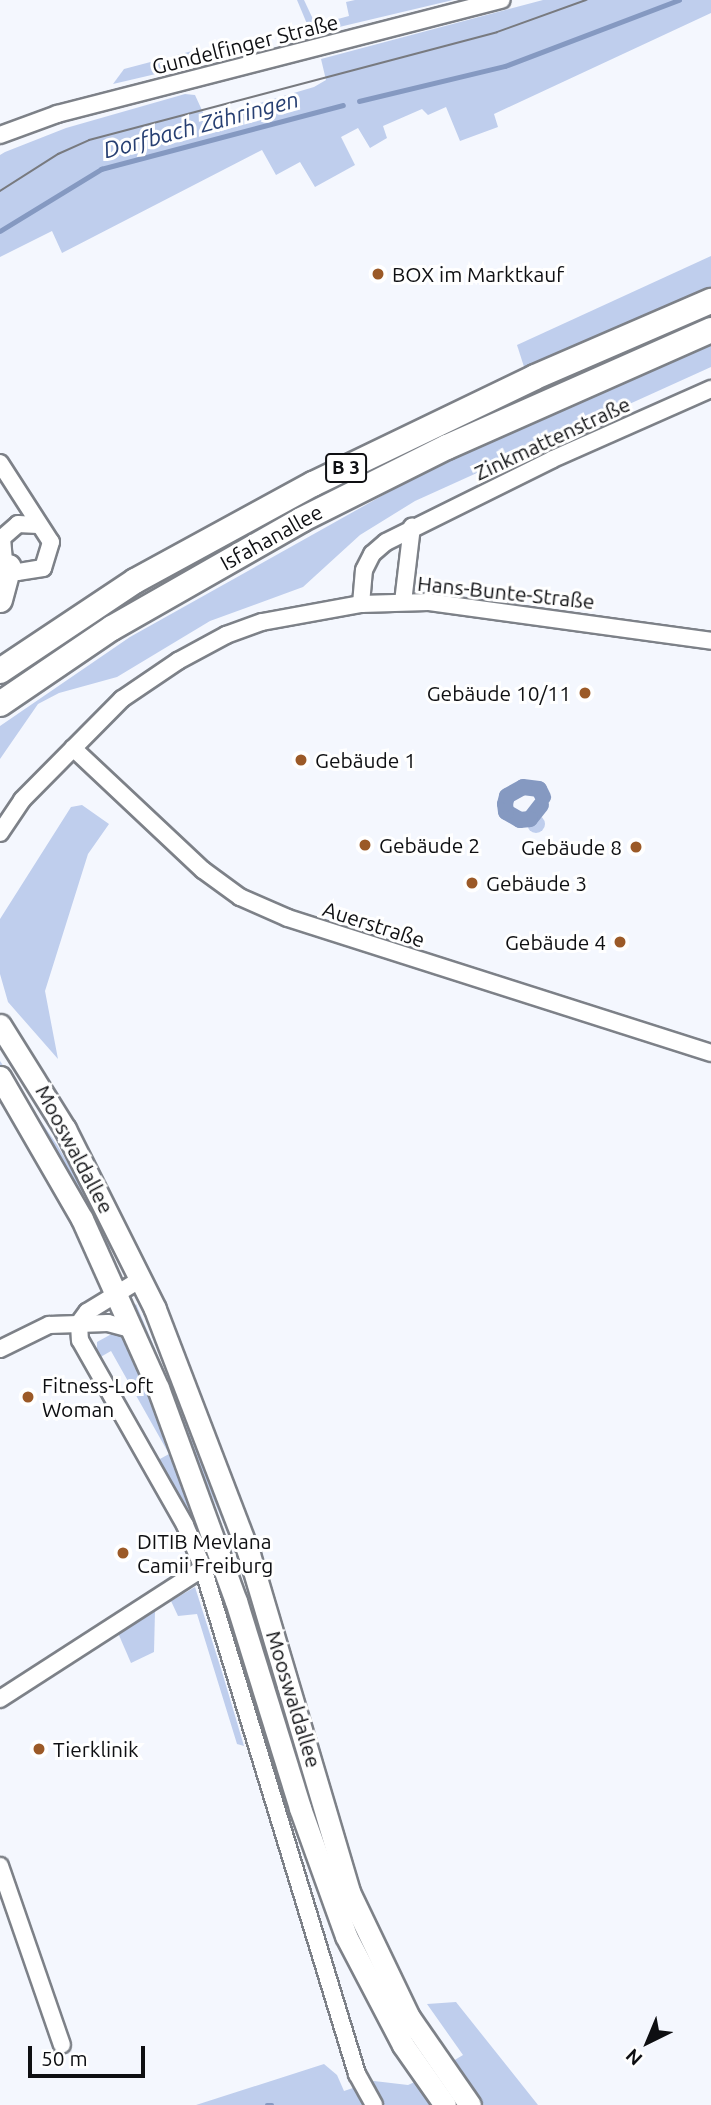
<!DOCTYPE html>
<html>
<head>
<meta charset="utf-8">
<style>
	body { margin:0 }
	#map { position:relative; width:711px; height:2105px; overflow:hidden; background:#f4f7fe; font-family:Ubuntu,sans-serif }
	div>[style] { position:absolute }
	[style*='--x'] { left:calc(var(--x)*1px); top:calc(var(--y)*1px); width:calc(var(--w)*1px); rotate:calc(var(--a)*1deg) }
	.green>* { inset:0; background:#bfceed }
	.round { border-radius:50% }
	.stream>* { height:4.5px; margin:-2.25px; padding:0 2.25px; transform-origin:2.25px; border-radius:2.25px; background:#8599c1 }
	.canal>* { height:16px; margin:-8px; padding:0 8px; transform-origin:8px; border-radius:8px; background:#8599c1 }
	.roads { filter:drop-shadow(2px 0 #7d8188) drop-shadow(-2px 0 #7d8188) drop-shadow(0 2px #7d8188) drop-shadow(0 -2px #7d8188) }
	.minor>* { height:16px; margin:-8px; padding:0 8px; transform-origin:8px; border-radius:8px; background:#fff }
	.major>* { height:21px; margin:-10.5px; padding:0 10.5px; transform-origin:10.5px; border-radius:10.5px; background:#fff }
	.highway>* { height:24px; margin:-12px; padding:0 12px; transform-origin:12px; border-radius:12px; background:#fff }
	.tram>* { height:2px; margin:-1px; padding:0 1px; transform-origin:1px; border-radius:1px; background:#787a7f }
	.dots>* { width:19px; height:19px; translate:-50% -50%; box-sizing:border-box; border:4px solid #fff; border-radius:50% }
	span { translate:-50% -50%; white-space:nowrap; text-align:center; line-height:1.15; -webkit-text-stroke:6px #fff; paint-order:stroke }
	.shield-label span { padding:2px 5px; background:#fff; border:2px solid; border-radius:5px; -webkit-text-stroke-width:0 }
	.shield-label { font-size:19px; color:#0e0f12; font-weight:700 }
	.street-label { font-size:21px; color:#0e0f12 }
	.poi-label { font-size:21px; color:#0e0f12 }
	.left { translate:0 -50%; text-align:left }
	.right { translate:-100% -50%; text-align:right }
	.water-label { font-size:23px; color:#284073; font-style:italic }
	.north { position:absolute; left:613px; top:2007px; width:70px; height:70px; -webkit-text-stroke:5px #fff; paint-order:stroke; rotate:223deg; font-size:19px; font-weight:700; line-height:28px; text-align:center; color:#0e0f12 }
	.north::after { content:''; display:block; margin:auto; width:24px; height:32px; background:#0e0f12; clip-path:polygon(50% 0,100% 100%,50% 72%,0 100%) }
	.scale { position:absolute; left:28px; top:2046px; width:117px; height:32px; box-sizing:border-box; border:4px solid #0e0f12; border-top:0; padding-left:9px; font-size:21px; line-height:24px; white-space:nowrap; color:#0e0f12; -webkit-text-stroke:5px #fff; paint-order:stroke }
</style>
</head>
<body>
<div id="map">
	<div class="green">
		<div style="clip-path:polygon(297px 0,304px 0,320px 34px,310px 31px)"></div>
		<div style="clip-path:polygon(355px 0,453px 0,335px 28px,334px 20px,349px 16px,346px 2px)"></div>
		<div style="clip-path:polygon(543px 0,711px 0,711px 13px,494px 114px,498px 127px,460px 141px,446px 107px,428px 115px,422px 109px,383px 126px,387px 138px,370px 148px,358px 128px,341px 137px,355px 165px,315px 187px,300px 162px,276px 175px,262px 150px,62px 253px,52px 231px,0 257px,0 155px,5px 152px,66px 128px,185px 94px,195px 95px,206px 119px,314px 87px,326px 80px,321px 59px)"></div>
		<div style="clip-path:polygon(196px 50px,203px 63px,113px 84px,124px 69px)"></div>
		<div style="clip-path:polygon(711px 256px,711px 291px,526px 373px,517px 345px)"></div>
		<div style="clip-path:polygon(711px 344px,711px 367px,415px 501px,360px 535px,303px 587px,210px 621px,117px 677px,59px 693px,38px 704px,0 759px,0 726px,130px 637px,428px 470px)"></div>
		<div style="clip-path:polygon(82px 805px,109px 824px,88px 854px,45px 991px,58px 1059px,8px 1002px,0 974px,0 919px,71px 807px)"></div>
		<div class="round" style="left:527px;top:815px;width:18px;height:18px"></div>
		<div style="clip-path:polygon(0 1061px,57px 1145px,117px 1246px,107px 1251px,0 1069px)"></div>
		<div style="clip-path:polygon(136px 1304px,236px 1541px,290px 1724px,232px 1543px,132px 1309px)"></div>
		<div style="clip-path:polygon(117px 1331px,126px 1335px,200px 1523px,267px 1731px,262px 1732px,208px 1558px,158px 1460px,169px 1454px,111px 1351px,97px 1359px,97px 1342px)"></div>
		<div style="clip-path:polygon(195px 1587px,222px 1672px,244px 1746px,237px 1744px,197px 1614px,178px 1616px,171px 1601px)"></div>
		<div style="clip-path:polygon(155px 1611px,154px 1652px,131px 1663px,118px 1633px)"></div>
		<div style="clip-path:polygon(456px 2002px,538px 2105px,484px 2105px,479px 2099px,453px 2061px,463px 2055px,427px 2004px)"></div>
		<div style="clip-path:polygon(324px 2064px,337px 2075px,344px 2091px,374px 2081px,408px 2085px,419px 2080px,438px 2105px,196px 2105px)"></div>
	</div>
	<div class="stream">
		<div style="--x:359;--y:101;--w:150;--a:-13.5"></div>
		<div style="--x:505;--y:66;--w:186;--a:-20.8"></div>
		<div style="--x:0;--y:231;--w:119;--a:-31.5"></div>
		<div style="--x:101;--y:169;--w:250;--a:-14.8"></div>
		<div style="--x:267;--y:2105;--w:5;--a:0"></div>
	</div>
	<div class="canal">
		<div style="--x:541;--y:805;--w:18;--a:128"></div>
		<div style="--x:530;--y:819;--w:10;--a:174"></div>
		<div style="--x:520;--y:820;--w:16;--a:-150"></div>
		<div style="--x:506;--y:812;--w:8;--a:-97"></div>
		<div style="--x:505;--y:804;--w:8;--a:-76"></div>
		<div style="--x:507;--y:796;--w:18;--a:-29"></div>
		<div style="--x:523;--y:787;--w:16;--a:7"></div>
		<div style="--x:539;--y:789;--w:9;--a:63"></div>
	</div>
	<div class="roads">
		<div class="minor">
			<div style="--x:0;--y:135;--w:61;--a:-20.2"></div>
			<div style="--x:57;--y:114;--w:459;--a:-14.4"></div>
			<div style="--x:0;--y:463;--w:94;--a:57.2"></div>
			<div style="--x:51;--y:542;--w:27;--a:107"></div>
			<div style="--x:43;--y:568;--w:26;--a:171"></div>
			<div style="--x:17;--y:572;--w:17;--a:-140"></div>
			<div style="--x:4;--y:561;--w:23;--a:-95"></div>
			<div style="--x:2;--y:538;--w:21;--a:-41"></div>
			<div style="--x:18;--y:524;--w:20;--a:3"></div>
			<div style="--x:403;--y:602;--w:76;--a:-83.2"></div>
			<div style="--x:361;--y:604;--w:34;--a:-85"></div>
			<div style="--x:364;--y:570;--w:18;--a:-63"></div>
			<div style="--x:372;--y:554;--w:18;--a:-41"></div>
			<div style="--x:386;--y:542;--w:186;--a:-26.4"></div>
			<div style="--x:553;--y:459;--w:173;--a:-23.9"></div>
			<div style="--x:73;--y:748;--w:178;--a:43.2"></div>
			<div style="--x:203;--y:870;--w:46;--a:36.1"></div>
			<div style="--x:240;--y:897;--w:52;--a:23.6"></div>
			<div style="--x:288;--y:918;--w:444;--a:17.7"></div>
			<div style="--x:0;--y:833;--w:40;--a:-56"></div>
			<div style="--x:22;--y:800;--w:142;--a:-45.3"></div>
			<div style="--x:122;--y:699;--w:68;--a:-34.2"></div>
			<div style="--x:178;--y:661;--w:55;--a:-28.4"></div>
			<div style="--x:226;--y:635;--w:38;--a:-20"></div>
			<div style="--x:262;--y:622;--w:101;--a:-10.3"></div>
			<div style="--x:361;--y:604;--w:67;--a:-1.7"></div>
			<div style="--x:428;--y:602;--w:286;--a:7.8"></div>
			<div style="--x:141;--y:1279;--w:63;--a:148.6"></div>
			<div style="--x:87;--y:1312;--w:14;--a:126"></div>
			<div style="--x:79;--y:1323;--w:17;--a:87"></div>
			<div style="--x:80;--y:1340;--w:213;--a:60.4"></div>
			<div style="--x:185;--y:1525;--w:47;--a:67.3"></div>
			<div style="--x:203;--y:1568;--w:529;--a:73.07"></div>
			<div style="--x:357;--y:2074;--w:35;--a:61"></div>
			<div style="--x:0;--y:1349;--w:55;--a:-26.1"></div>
			<div style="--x:49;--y:1325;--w:59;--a:-1.9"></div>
			<div style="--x:108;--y:1323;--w:27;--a:15"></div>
			<div style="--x:0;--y:1699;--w:242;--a:-32.8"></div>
			<div style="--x:0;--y:1866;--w:189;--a:70.9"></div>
		</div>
		<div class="major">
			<div style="--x:0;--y:1025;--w:123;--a:58"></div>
			<div style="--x:65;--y:1129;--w:201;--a:63.4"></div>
			<div style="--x:155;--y:1309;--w:262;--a:69"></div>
			<div style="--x:249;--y:1554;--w:352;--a:73.5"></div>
			<div style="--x:349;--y:1892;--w:139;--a:64.4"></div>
			<div style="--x:409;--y:2017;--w:107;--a:55.3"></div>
			<div style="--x:0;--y:1077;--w:164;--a:60"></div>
			<div style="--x:82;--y:1219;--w:185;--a:65.8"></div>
			<div style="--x:158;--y:1388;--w:227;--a:69.9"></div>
			<div style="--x:236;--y:1601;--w:217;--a:72.8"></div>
			<div style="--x:300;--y:1808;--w:136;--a:70.2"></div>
			<div style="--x:346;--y:1936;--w:123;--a:62.4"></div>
			<div style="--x:403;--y:2045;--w:73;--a:55"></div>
		</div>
		<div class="highway">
			<div style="--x:0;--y:600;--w:34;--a:-75"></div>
			<div style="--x:0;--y:671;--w:162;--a:-33.7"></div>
			<div style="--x:135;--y:581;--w:203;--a:-28.6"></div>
			<div style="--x:313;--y:484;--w:246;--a:-25.7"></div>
			<div style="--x:535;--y:377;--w:192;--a:-23.4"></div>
			<div style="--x:0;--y:704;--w:135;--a:-34.2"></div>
			<div style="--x:112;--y:628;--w:218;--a:-29.7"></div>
			<div style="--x:301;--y:520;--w:163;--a:-26.6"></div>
			<div style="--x:447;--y:447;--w:289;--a:-23.9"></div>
		</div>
	</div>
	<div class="tram">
		<div style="--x:0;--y:191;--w:69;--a:-32.5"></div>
		<div style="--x:58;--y:154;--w:34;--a:-24"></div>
		<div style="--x:89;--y:140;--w:422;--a:-14.8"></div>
		<div style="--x:497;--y:32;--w:95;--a:-19.8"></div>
	</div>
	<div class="dots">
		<div style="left:378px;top:274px;background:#9b5927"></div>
		<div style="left:585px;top:693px;background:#9b5927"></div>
		<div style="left:301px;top:760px;background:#9b5927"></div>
		<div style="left:365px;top:845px;background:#9b5927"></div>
		<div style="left:636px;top:847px;background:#9b5927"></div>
		<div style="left:472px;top:883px;background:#9b5927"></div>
		<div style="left:620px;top:942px;background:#9b5927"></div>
		<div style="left:28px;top:1397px;background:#9b5927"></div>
		<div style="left:123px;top:1553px;background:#9b5927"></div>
		<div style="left:39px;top:1749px;background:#9b5927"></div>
	</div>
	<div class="shield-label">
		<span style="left:346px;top:468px">B 3</span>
	</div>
	<div class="street-label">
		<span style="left:245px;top:44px;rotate:-14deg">Gundelfinger Straße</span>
		<span style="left:552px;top:438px;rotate:-25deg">Zinkmattenstraße</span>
		<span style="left:271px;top:537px;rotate:-29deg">Isfahanallee</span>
		<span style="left:506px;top:592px;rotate:6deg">Hans-Bunte-Straße</span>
		<span style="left:374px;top:924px;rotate:18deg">Auerstraße</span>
		<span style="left:75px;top:1149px;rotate:62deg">Mooswaldallee</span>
		<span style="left:294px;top:1699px;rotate:73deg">Mooswaldallee</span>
	</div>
	<div class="poi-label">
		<span class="left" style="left:392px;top:274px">BOX im Marktkauf</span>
		<span class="right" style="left:571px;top:693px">Gebäude 10/11</span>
		<span class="left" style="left:315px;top:760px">Gebäude 1</span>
		<span class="left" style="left:379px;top:845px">Gebäude 2</span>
		<span class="right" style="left:622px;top:847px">Gebäude 8</span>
		<span class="left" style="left:486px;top:883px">Gebäude 3</span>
		<span class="right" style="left:606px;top:942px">Gebäude 4</span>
		<span class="left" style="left:42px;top:1397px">Fitness-Loft<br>Woman</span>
		<span class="left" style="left:137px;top:1553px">DITIB Mevlana<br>Camii Freiburg</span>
		<span class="left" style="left:53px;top:1749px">Tierklinik</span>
	</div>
	<div class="water-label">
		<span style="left:201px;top:125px;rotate:-15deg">Dorfbach Zähringen</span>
	</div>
	<div class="north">N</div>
	<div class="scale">50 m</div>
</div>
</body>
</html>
